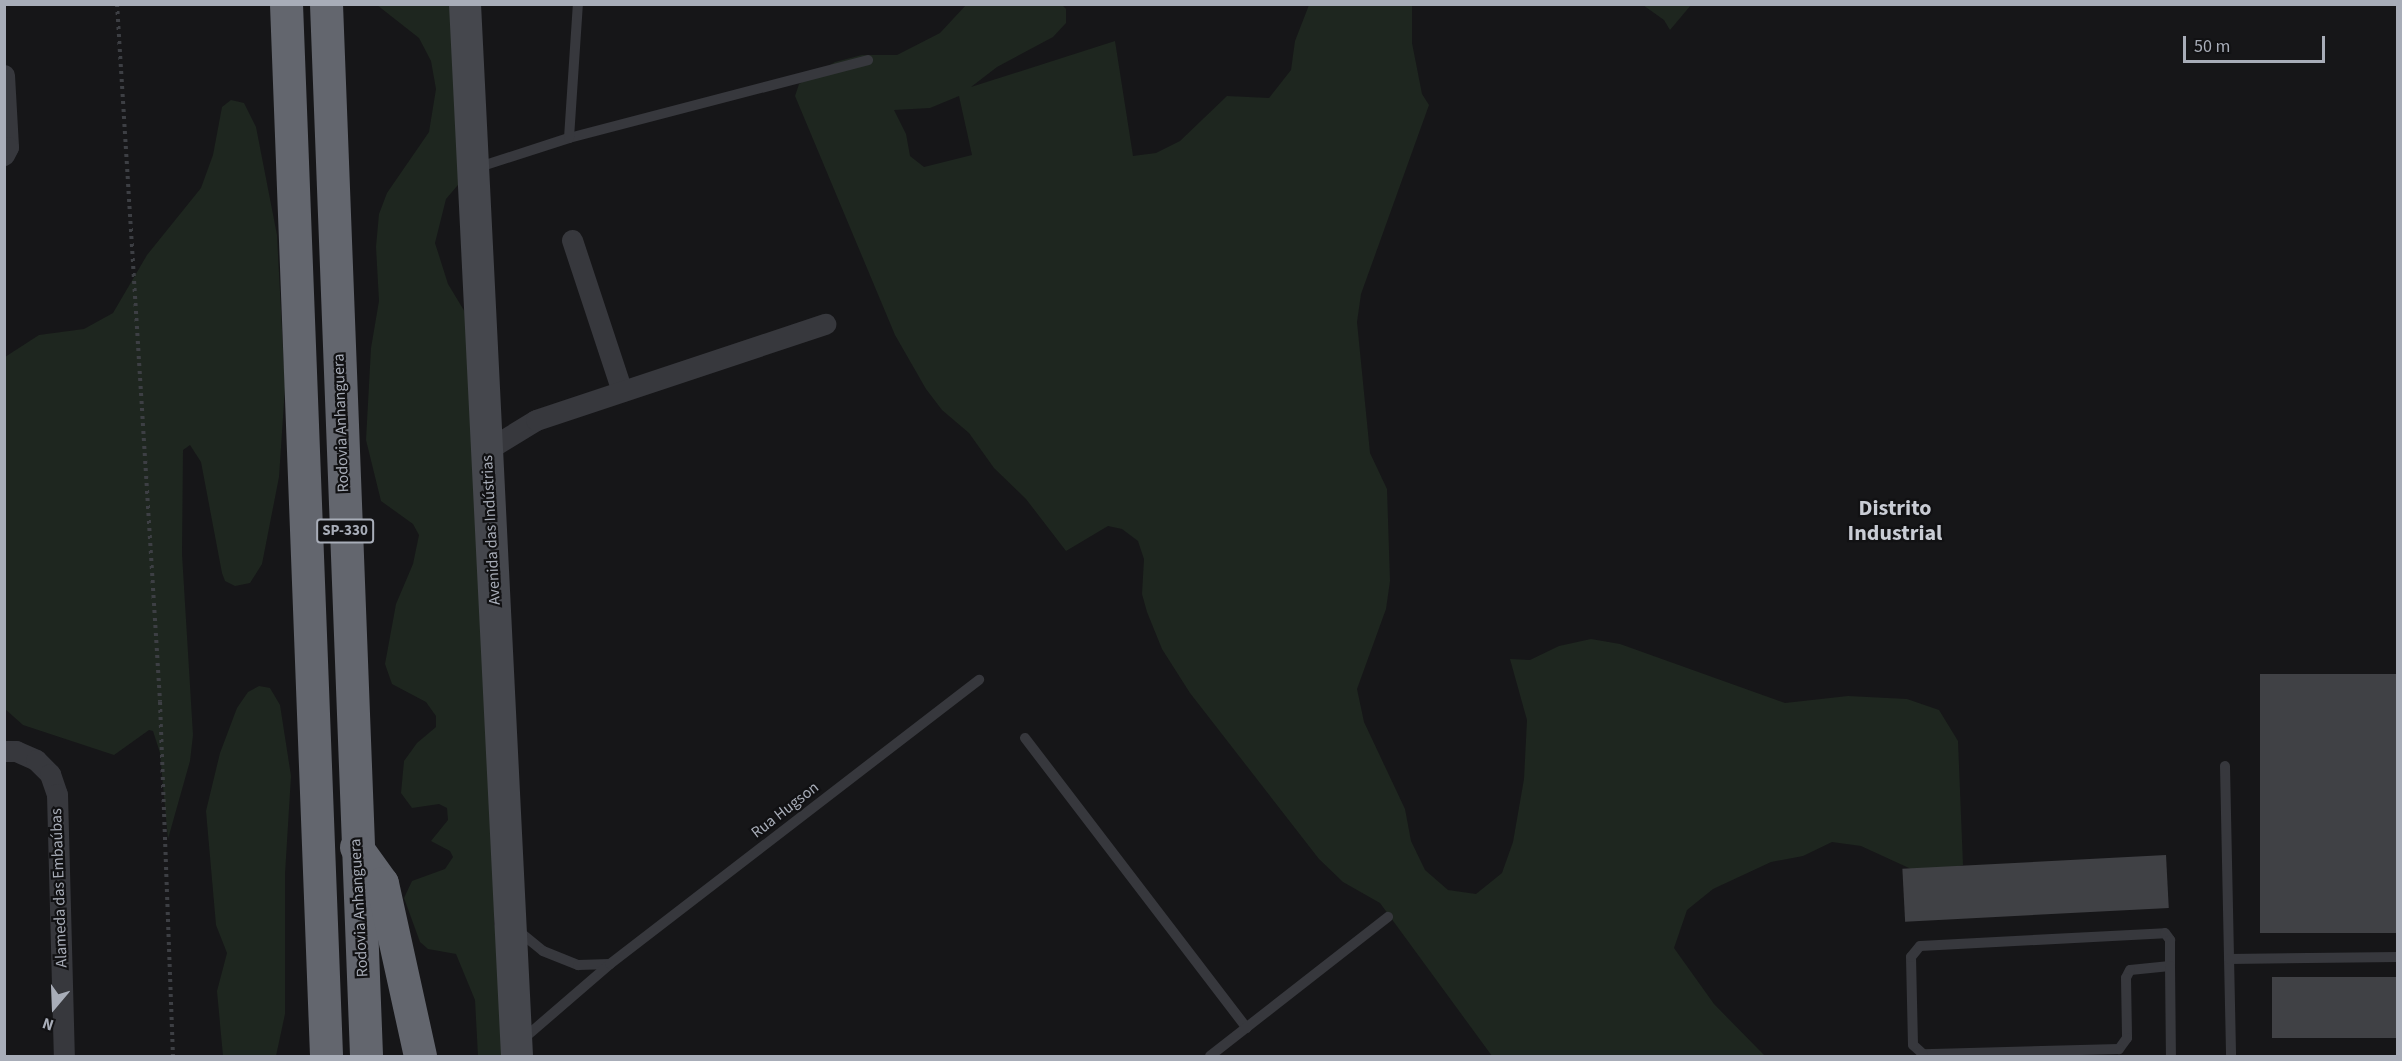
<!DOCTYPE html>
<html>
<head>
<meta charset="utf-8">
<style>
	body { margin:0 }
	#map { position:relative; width:2402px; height:1061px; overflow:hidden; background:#161618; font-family:"Source Sans 3",sans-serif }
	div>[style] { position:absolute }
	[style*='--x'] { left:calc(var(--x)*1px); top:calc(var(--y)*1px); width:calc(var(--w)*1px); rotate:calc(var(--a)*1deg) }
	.green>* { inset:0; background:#1e261f }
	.building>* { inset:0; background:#404145; transform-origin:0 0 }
	.path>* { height:4px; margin-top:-2px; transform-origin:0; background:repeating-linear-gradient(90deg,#3d3f44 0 3px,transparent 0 7.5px) }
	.lane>* { height:10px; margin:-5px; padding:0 5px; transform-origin:5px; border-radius:5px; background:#37383d }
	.street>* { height:21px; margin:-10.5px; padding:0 10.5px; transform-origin:10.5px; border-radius:10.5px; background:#37383d }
	.secondary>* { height:32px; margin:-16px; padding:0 16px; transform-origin:16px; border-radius:16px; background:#45474d }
	.highway>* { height:33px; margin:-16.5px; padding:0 16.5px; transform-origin:16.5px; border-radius:16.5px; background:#63666e }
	span { translate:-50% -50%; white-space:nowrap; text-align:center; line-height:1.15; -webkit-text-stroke:4.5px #111113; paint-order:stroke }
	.shield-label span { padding:2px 4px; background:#111113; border:2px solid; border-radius:4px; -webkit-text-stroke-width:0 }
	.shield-label { font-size:15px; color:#a8adb8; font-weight:700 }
	.street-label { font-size:16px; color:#a8adb8 }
	.district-label { font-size:22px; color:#c9ccd4; font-weight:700 }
	.frame { position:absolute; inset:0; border:6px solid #a8adb8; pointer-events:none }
	.north { position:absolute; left:24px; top:977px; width:60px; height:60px; -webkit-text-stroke:4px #111113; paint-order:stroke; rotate:199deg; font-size:16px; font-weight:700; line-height:24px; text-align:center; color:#a8adb8 }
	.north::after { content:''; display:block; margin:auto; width:21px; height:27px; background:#a8adb8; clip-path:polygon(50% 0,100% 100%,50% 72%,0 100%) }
	.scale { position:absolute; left:2183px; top:36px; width:142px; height:27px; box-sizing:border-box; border:3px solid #a8adb8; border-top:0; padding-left:8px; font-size:18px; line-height:21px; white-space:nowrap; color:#a8adb8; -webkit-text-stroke:4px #111113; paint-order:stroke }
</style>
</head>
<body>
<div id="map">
	<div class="green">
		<div style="clip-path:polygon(377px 5px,472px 5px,469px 172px,446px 199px,435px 243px,448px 284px,477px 332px,499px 882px,494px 924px,498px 930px,514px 1056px,478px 1056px,475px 1000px,456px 954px,428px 949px,420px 942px,404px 898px,412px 881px,445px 869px,453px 857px,450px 851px,431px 841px,448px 820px,447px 808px,439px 804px,412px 808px,401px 793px,404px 761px,417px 743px,436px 727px,436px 716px,426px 702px,392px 684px,385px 664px,396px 604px,413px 564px,419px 535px,413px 524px,381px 501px,366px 440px,371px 348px,379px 301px,376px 247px,379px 214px,387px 193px,429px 132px,436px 89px,431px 61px,419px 38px)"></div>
		<div style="clip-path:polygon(evenodd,966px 5px,1062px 5px,1066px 9px,1066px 23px,1053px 37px,997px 67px,971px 87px,1115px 41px,1133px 156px,1156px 153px,1180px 141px,1227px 96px,1269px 98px,1291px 70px,1295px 41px,1309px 5px,1412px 5px,1412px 43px,1422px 94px,1429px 105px,1361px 294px,1357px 322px,1370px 453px,1387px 489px,1390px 581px,1386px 609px,1357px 689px,1364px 722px,1405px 809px,1411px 841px,1425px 870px,1448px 890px,1476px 894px,1502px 873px,1513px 842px,1524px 779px,1527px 720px,1510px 659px,1530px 660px,1559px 646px,1591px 639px,1620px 644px,1785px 703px,1848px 696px,1907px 699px,1939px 710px,1958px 741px,1963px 865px,1922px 874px,1861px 846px,1832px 842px,1803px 856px,1771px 862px,1713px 889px,1687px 910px,1674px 948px,1714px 1004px,1765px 1056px,1492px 1056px,1380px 903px,1343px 882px,1319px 859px,1190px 693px,1162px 649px,1147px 612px,1142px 594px,1144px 559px,1138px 541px,1122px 529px,1108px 526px,1066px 551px,1026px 499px,994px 468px,969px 433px,942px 410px,926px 389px,895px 335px,795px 96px,799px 84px,835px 62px,862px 55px,897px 55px,940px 33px,966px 5px,959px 96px,972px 155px,924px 167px,910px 156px,906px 134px,894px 110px,930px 108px,959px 96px)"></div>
		<div style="clip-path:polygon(1643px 5px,1691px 5px,1670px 30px,1664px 20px)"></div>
		<div style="clip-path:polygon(231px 100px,244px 103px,256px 127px,277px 235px,285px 387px,279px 477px,262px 564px,250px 583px,235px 586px,225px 581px,222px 573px,201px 462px,190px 445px,183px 450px,182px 554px,193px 735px,190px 761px,168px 839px,160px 753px,153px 731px,149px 730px,114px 755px,23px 725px,5px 709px,5px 357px,39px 335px,84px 329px,113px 313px,147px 255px,201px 188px,213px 155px,222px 107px)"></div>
		<div style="clip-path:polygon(259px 686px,270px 688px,280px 705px,291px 776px,285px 874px,285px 1014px,276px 1056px,223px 1056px,217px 991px,227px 953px,216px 925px,206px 811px,220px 753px,237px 708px,248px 692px)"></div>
	</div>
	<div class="building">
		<div style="left:2398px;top:674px;width:259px;height:138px;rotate:90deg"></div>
		<div style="left:2166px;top:855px;width:53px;height:264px;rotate:87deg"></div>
		<div style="left:2398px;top:977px;width:61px;height:126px;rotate:90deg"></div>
	</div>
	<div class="path">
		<div style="--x:117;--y:4;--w:699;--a:86.47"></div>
		<div style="--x:160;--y:702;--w:354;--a:87.9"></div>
	</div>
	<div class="lane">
		<div style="--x:569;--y:138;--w:309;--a:-14.6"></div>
		<div style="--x:476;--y:168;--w:98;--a:-17.9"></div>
		<div style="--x:569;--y:138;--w:134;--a:-86.2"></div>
		<div style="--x:1025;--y:738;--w:365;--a:52.6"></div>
		<div style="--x:2225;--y:766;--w:290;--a:88.8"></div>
		<div style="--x:516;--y:929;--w:35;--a:39"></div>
		<div style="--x:543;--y:951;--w:38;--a:22"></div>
		<div style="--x:578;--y:965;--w:32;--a:-2"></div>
		<div style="--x:2229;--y:959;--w:169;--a:-0.7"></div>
		<div style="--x:2170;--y:966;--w:40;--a:174.3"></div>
		<div style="--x:2130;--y:970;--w:9;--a:117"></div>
		<div style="--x:2126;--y:978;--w:60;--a:89"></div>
		<div style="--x:2127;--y:1038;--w:14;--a:126"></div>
		<div style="--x:2119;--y:1049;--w:196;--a:178.5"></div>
		<div style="--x:1923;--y:1054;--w:13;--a:-138"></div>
		<div style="--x:1913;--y:1045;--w:88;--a:-91.3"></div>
		<div style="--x:1911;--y:957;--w:14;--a:-51"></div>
		<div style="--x:1920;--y:946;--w:245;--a:-3"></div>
		<div style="--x:2165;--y:933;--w:9;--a:54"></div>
		<div style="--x:2170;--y:940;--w:26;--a:90"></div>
		<div style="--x:2170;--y:966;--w:90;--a:89.4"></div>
		<div style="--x:522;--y:1040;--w:116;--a:-40.8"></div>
		<div style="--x:610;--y:964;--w:466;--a:-37.6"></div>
		<div style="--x:1210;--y:1056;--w:226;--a:-38"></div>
	</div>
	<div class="street">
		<div style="--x:4;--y:75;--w:72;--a:86.8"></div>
		<div style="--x:8;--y:147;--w:9;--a:117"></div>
		<div style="--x:572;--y:240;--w:159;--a:71.7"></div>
		<div style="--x:487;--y:450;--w:57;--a:-31.5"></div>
		<div style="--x:536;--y:420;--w:305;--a:-18.4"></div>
		<div style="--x:4;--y:751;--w:12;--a:0"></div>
		<div style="--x:16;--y:751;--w:22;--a:24"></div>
		<div style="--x:36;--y:760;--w:20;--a:45"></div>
		<div style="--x:50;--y:774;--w:21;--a:71"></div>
		<div style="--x:57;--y:794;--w:262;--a:88.5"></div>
	</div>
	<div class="secondary">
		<div style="--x:465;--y:4;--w:1053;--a:87.17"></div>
	</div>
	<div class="highway">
		<div style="--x:286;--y:4;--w:1053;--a:87.82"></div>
		<div style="--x:326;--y:4;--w:1053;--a:87.82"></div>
		<div style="--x:356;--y:847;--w:44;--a:54.2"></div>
		<div style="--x:382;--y:883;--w:177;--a:77.6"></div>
	</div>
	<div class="shield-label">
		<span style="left:345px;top:531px">SP-330</span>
	</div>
	<div class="street-label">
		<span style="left:341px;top:423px;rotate:-92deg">Rodovia Anhanguera</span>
		<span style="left:491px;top:530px;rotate:-93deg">Avenida das Indústrias</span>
		<span style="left:785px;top:810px;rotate:-38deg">Rua Hugson</span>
		<span style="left:59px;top:888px;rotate:-92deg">Alameda das Embaúbas</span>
		<span style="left:359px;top:908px;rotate:-93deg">Rodovia Anhanguera</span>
	</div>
	<div class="district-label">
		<span style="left:1895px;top:521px">Distrito<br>Industrial</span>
	</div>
	<div class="frame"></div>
	<div class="north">N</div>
	<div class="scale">50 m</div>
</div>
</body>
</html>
